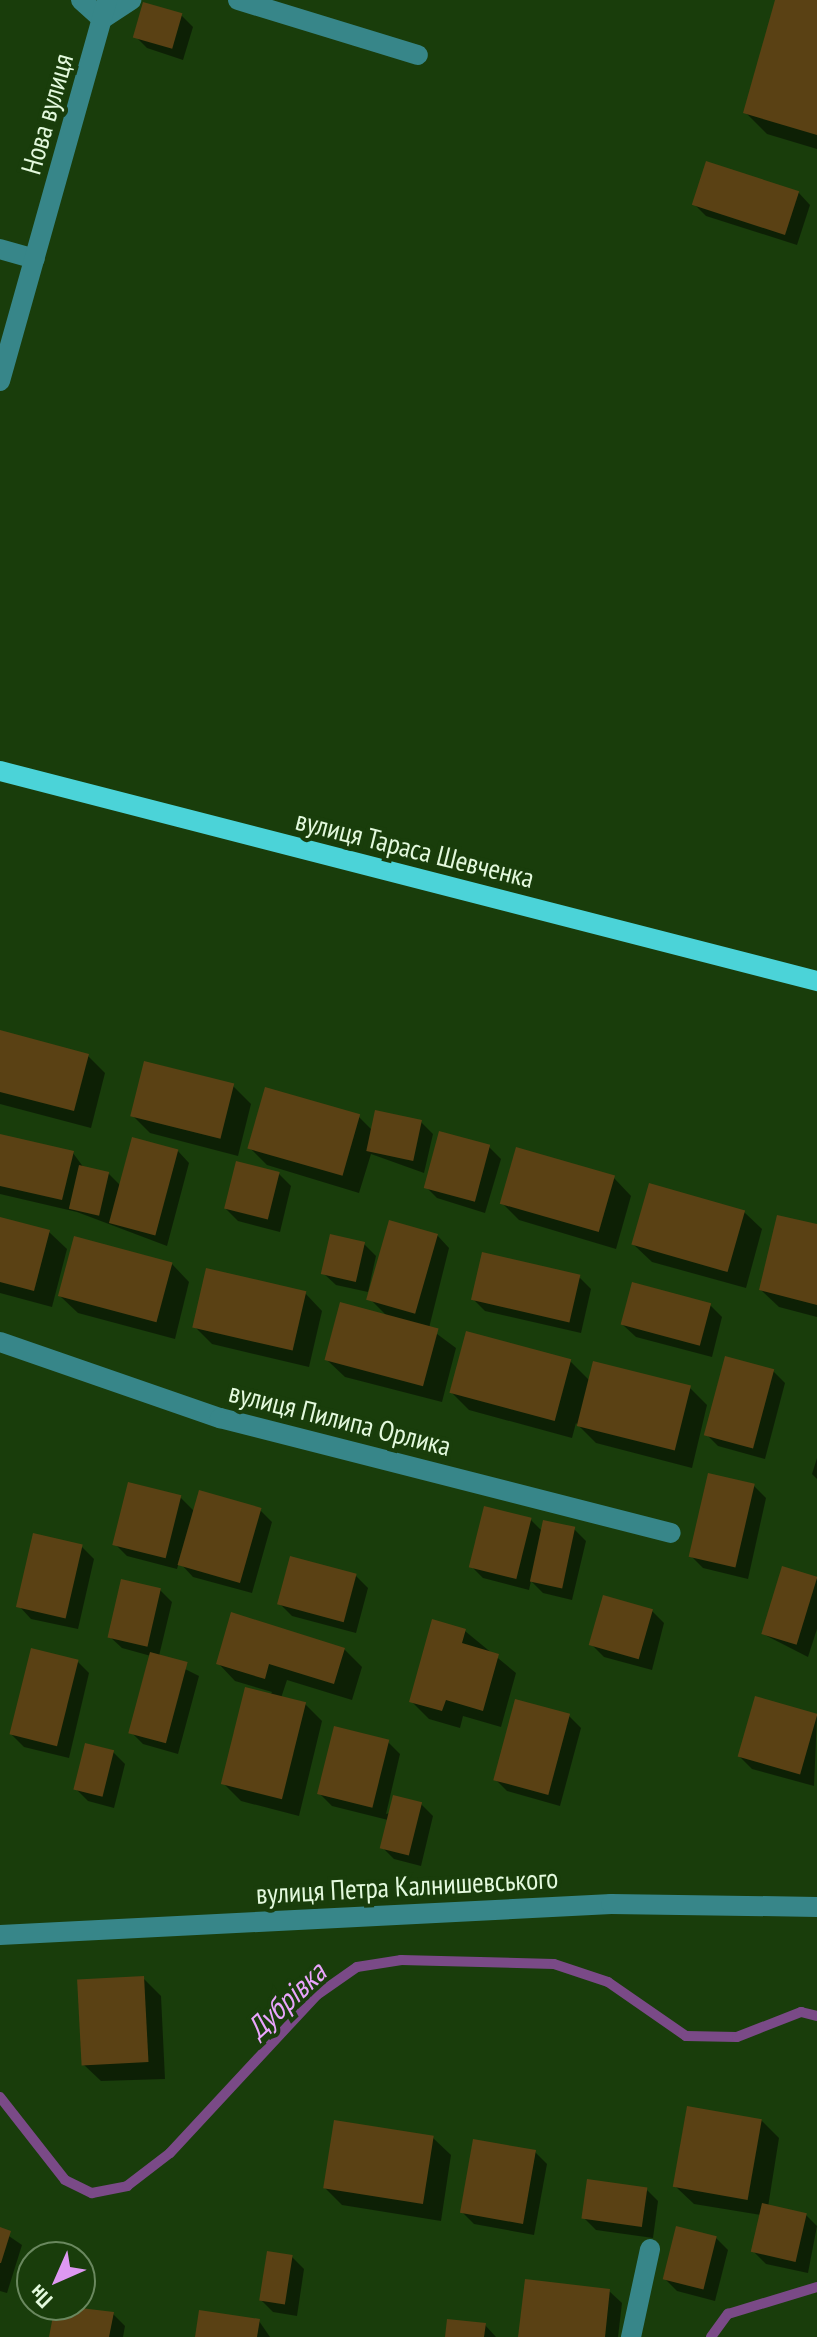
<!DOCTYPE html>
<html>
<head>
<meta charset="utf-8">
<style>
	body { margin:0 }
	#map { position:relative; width:817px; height:2337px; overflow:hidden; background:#193d0b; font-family:"PT Sans Narrow",sans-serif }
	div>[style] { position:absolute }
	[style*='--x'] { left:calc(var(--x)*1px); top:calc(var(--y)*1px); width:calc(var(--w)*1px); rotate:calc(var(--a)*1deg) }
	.shadow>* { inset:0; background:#0007 }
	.stream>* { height:10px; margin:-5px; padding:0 5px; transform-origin:5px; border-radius:5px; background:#7a4a87 }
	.building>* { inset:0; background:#5a4114; transform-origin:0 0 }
	.minor>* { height:20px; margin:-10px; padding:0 10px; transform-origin:10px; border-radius:10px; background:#378689 }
	.major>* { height:20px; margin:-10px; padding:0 10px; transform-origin:10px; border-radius:10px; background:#4bd3d8 }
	span { translate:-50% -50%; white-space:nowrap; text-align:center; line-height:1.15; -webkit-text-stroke:8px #193d0b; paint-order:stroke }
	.street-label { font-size:28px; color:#e3f9dd }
	.water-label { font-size:30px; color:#eaa5fd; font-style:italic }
	.north { position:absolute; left:16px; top:2241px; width:80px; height:80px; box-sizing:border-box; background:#193d0b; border:2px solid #6a885f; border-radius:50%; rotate:225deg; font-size:22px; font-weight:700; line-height:32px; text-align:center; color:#e3f9dd }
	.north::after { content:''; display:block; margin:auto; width:28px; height:36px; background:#de98f2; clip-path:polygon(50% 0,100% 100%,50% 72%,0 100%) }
</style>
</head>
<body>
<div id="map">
	<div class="shadow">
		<div style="clip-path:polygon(777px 0,817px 0,817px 149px,767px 134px,745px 112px)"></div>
		<div style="clip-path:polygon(181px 15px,193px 27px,183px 60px,147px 48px,135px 36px)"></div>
		<div style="clip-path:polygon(798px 192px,810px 205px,797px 245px,706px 216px,694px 204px)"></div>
		<div style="clip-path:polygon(0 1033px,88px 1056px,105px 1073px,91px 1128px,0 1104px)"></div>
		<div style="clip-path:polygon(233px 1086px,251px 1104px,238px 1156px,150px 1133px,132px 1115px)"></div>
		<div style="clip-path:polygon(359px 1117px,372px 1130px,421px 1122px,433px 1134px,424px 1173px,371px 1154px,359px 1193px,267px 1165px,249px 1147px)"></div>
		<div style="clip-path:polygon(0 1136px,73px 1153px,84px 1168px,108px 1173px,121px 1186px,177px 1150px,189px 1163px,167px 1246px,77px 1212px,0 1194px)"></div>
		<div style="clip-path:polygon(489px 1147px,501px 1159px,485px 1213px,437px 1198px,425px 1186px)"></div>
		<div style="clip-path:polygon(279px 1174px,291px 1186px,280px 1232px,238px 1221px,226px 1209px)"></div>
		<div style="clip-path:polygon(614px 1178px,631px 1196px,616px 1249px,519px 1220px,502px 1203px)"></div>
		<div style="clip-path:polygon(744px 1212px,762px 1229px,746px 1288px,652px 1262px,634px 1245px)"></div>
		<div style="clip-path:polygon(0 1219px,49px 1232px,67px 1249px,52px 1307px,0 1293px)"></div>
		<div style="clip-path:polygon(817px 1227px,817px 1317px,779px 1307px,761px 1290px)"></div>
		<div style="clip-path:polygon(437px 1235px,449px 1248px,429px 1328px,456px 1348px,442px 1402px,345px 1377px,327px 1360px,388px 1317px,370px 1299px)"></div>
		<div style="clip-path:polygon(364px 1244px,376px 1256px,368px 1292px,336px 1285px,323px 1273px)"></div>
		<div style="clip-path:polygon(172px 1264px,189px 1282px,175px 1339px,78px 1313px,60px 1296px)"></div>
		<div style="clip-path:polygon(579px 1277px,591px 1289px,581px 1333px,485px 1311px,473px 1299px)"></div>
		<div style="clip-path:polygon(305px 1293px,322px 1311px,309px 1367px,212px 1344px,194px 1326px)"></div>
		<div style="clip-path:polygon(710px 1305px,722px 1317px,712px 1357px,636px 1337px,623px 1325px)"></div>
		<div style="clip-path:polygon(570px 1361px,590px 1381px,690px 1388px,707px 1405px,692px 1468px,596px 1443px,576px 1423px,572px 1438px,469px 1410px,451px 1392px)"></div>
		<div style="clip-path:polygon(773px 1371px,785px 1383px,765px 1459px,718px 1446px,706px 1434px)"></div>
		<div style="clip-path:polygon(817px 1458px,817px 1479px,812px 1474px)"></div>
		<div style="clip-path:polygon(754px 1486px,766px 1498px,748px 1579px,703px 1568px,691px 1556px)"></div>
		<div style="clip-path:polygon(180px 1497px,195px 1512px,260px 1510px,272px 1522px,252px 1593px,193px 1577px,179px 1562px,177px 1569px,127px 1556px,115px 1544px)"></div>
		<div style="clip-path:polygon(531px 1520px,542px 1531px,574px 1529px,586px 1541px,572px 1600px,543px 1593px,531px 1581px,529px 1590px,483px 1578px,471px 1566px)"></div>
		<div style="clip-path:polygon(82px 1547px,94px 1559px,78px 1629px,31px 1619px,19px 1606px)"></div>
		<div style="clip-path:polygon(784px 1568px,817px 1579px,817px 1629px,808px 1657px,763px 1634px)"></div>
		<div style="clip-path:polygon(356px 1576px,368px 1588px,356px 1633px,292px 1616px,280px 1604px)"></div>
		<div style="clip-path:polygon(160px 1590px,172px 1602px,159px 1656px,199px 1676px,178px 1754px,143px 1744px,131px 1732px,151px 1656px,122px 1648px,109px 1636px)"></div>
		<div style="clip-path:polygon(652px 1611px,664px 1623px,652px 1670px,604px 1657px,592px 1645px)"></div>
		<div style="clip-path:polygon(465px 1631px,516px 1673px,501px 1727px,463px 1716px,460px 1728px,429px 1719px,411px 1701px)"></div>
		<div style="clip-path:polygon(344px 1649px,362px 1667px,352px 1700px,287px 1680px,281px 1698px,305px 1704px,322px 1721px,299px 1816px,241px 1801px,224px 1784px,272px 1692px,235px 1681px,218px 1663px)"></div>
		<div style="clip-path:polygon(77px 1661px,89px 1673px,69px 1758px,24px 1747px,12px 1735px)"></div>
		<div style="clip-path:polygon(756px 1698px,817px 1716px,814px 1786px,752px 1769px,740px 1757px)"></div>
		<div style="clip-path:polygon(569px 1716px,581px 1728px,560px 1806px,507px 1791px,495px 1779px)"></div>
		<div style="clip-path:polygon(388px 1742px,400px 1754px,386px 1814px,421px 1804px,433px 1816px,421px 1866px,394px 1859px,382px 1847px,388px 1820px,332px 1806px,320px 1794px)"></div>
		<div style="clip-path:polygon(113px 1752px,125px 1764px,114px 1808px,88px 1801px,76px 1789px)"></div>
		<div style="clip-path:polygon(143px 1978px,161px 1996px,165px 2079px,101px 2081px,83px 2064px)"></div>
		<div style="clip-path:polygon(761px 2120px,779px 2138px,768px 2207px,806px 2215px,817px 2226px,808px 2273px,766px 2264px,754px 2252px,761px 2215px,694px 2204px,676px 2187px)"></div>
		<div style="clip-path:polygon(433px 2138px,451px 2155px,441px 2221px,342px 2205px,325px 2188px)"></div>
		<div style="clip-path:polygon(535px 2152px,547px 2164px,534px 2235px,474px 2224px,462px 2212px)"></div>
		<div style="clip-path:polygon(646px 2189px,658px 2201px,653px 2238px,596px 2230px,584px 2218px)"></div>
		<div style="clip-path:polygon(0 2230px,22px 2245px,7px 2293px,0 2291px)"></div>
		<div style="clip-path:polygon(716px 2238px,728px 2250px,715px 2301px,677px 2291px,665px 2279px)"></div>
		<div style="clip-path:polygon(292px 2257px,304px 2269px,297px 2316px,273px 2312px,261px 2300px)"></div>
		<div style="clip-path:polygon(609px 2291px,622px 2303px,618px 2337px,521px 2337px)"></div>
		<div style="clip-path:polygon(57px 2305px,113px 2314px,125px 2326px,123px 2337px,51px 2337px)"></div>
		<div style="clip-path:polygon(259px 2321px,270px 2337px,197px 2337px)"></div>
		<div style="clip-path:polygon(485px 2325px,496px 2337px,447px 2337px)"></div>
	</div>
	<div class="stream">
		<div style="--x:0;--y:2097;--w:105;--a:51.9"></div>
		<div style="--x:65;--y:2180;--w:30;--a:26"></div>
		<div style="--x:92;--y:2193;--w:36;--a:-11"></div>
		<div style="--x:127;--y:2186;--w:54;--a:-37.5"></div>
		<div style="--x:170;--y:2153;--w:216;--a:-47.1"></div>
		<div style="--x:317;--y:1995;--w:49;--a:-35"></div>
		<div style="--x:357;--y:1967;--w:45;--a:-9"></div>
		<div style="--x:401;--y:1960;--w:153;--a:1.5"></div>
		<div style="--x:554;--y:1964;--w:57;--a:18.4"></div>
		<div style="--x:608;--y:1982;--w:95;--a:34.7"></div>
		<div style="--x:686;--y:2036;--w:51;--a:1.1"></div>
		<div style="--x:737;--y:2037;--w:69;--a:-21.3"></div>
		<div style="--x:801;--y:2012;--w:16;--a:14"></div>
		<div style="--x:711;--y:2337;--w:29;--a:-54"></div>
		<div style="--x:728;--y:2314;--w:93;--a:-16.9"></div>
	</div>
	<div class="building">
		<div style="clip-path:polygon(775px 0,817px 0,817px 135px,743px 113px)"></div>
		<div style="left:143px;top:2px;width:41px;height:37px;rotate:16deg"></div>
		<div style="left:706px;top:161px;width:98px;height:46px;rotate:18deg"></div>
		<div style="clip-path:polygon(0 1030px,89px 1054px,74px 1111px,0 1092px)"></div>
		<div style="left:144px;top:1061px;width:93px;height:57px;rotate:14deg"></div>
		<div style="left:265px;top:1087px;width:99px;height:64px;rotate:16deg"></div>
		<div style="left:375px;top:1110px;width:48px;height:42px;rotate:12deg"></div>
		<div style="left:439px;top:1131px;width:53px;height:59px;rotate:15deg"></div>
		<div style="clip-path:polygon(0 1134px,74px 1151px,62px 1200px,0 1186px)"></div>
		<div style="left:132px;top:1137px;width:48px;height:89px;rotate:15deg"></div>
		<div style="left:516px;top:1147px;width:103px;height:59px;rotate:16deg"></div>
		<div style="left:236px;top:1161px;width:45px;height:49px;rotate:14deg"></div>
		<div style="left:79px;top:1165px;width:31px;height:45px;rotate:13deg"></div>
		<div style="left:649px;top:1183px;width:100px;height:64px;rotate:16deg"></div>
		<div style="clip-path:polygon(777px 1215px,817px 1224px,817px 1305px,759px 1290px)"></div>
		<div style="clip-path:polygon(0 1217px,50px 1230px,34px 1291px,0 1282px)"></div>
		<div style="left:389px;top:1220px;width:51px;height:83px;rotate:16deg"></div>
		<div style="left:330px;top:1234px;width:36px;height:41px;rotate:13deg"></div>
		<div style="left:74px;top:1236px;width:102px;height:62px;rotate:15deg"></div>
		<div style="left:482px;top:1252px;width:101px;height:49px;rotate:13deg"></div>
		<div style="left:206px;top:1268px;width:103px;height:61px;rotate:13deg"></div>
		<div style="left:632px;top:1282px;width:82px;height:44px;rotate:15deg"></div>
		<div style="left:340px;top:1302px;width:102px;height:60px;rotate:15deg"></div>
		<div style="left:466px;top:1331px;width:109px;height:64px;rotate:15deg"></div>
		<div style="left:725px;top:1356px;width:51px;height:82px;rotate:15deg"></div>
		<div style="left:593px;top:1361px;width:101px;height:67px;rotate:14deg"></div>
		<div style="left:708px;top:1473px;width:48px;height:86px;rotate:13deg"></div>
		<div style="left:128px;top:1482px;width:55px;height:65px;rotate:14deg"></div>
		<div style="left:199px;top:1490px;width:65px;height:78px;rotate:16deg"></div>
		<div style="left:484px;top:1506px;width:49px;height:63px;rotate:14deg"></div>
		<div style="left:543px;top:1520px;width:33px;height:63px;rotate:12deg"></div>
		<div style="left:33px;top:1533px;width:51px;height:76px;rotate:13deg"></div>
		<div style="left:290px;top:1556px;width:69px;height:50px;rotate:15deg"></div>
		<div style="left:782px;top:1566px;width:37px;height:71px;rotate:17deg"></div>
		<div style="left:121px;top:1579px;width:41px;height:60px;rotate:13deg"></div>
		<div style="left:603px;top:1595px;width:52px;height:52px;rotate:16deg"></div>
		<div style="clip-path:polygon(231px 1612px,345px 1648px,334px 1684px,269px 1664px,265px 1679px,216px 1664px)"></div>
		<div style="clip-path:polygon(432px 1619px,466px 1629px,462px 1643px,499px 1654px,483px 1711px,446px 1700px,442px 1711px,409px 1702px)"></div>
		<div style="left:31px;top:1648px;width:49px;height:89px;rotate:14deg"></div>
		<div style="left:150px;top:1652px;width:39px;height:84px;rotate:15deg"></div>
		<div style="left:245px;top:1687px;width:63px;height:100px;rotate:14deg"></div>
		<div style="left:755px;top:1696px;width:65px;height:63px;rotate:16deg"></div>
		<div style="left:515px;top:1699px;width:57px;height:84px;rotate:15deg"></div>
		<div style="left:334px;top:1726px;width:57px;height:70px;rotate:14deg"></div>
		<div style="left:85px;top:1743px;width:30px;height:48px;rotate:14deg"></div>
		<div style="left:393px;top:1795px;width:30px;height:55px;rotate:14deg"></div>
		<div style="left:144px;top:1976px;width:86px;height:67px;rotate:87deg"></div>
		<div style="left:687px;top:2106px;width:76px;height:82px;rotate:10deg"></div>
		<div style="left:334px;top:2120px;width:101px;height:69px;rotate:9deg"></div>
		<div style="left:473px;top:2139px;width:64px;height:75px;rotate:10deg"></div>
		<div style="left:587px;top:2179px;width:61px;height:40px;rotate:8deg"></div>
		<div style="left:762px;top:2203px;width:46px;height:50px;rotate:13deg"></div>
		<div style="left:676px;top:2226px;width:42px;height:55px;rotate:14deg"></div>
		<div style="clip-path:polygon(0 2227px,11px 2231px,1px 2263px,0 2263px)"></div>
		<div style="left:267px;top:2251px;width:26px;height:50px;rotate:9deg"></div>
		<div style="clip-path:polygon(525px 2279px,610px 2289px,605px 2337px,518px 2337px)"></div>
		<div style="clip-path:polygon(55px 2305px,114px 2312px,109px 2337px,49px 2337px)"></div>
		<div style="clip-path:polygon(199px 2310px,260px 2319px,257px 2337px,195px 2337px)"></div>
		<div style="clip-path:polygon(447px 2319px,486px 2323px,484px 2337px,445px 2337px)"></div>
	</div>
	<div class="minor">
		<div style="--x:81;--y:0;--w:28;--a:42"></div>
		<div style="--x:102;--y:19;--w:35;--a:-33"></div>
		<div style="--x:238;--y:0;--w:188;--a:17"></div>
		<div style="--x:0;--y:249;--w:36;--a:16"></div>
		<div style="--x:0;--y:381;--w:396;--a:-74.3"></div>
		<div style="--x:0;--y:1342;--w:233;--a:19.1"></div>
		<div style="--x:220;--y:1418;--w:465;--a:14.3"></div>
		<div style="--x:0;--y:1935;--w:612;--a:-2.9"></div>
		<div style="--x:611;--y:1904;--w:206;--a:0.8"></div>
		<div style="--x:631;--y:2337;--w:90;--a:-77.8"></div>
	</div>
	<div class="major">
		<div style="--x:0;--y:771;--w:844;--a:14.42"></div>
	</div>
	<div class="street-label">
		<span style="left:47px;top:114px;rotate:-74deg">Нова вулиця</span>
		<span style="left:415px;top:849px;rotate:14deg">вулиця Тараса Шевченка</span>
		<span style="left:340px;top:1419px;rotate:14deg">вулиця Пилипа Орлика</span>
		<span style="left:407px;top:1886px;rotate:-3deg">вулиця Петра Калнишевського</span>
	</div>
	<div class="water-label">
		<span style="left:286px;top:2000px;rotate:-43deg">Дубрівка</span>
	</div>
	<div class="north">Пн</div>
</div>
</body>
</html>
